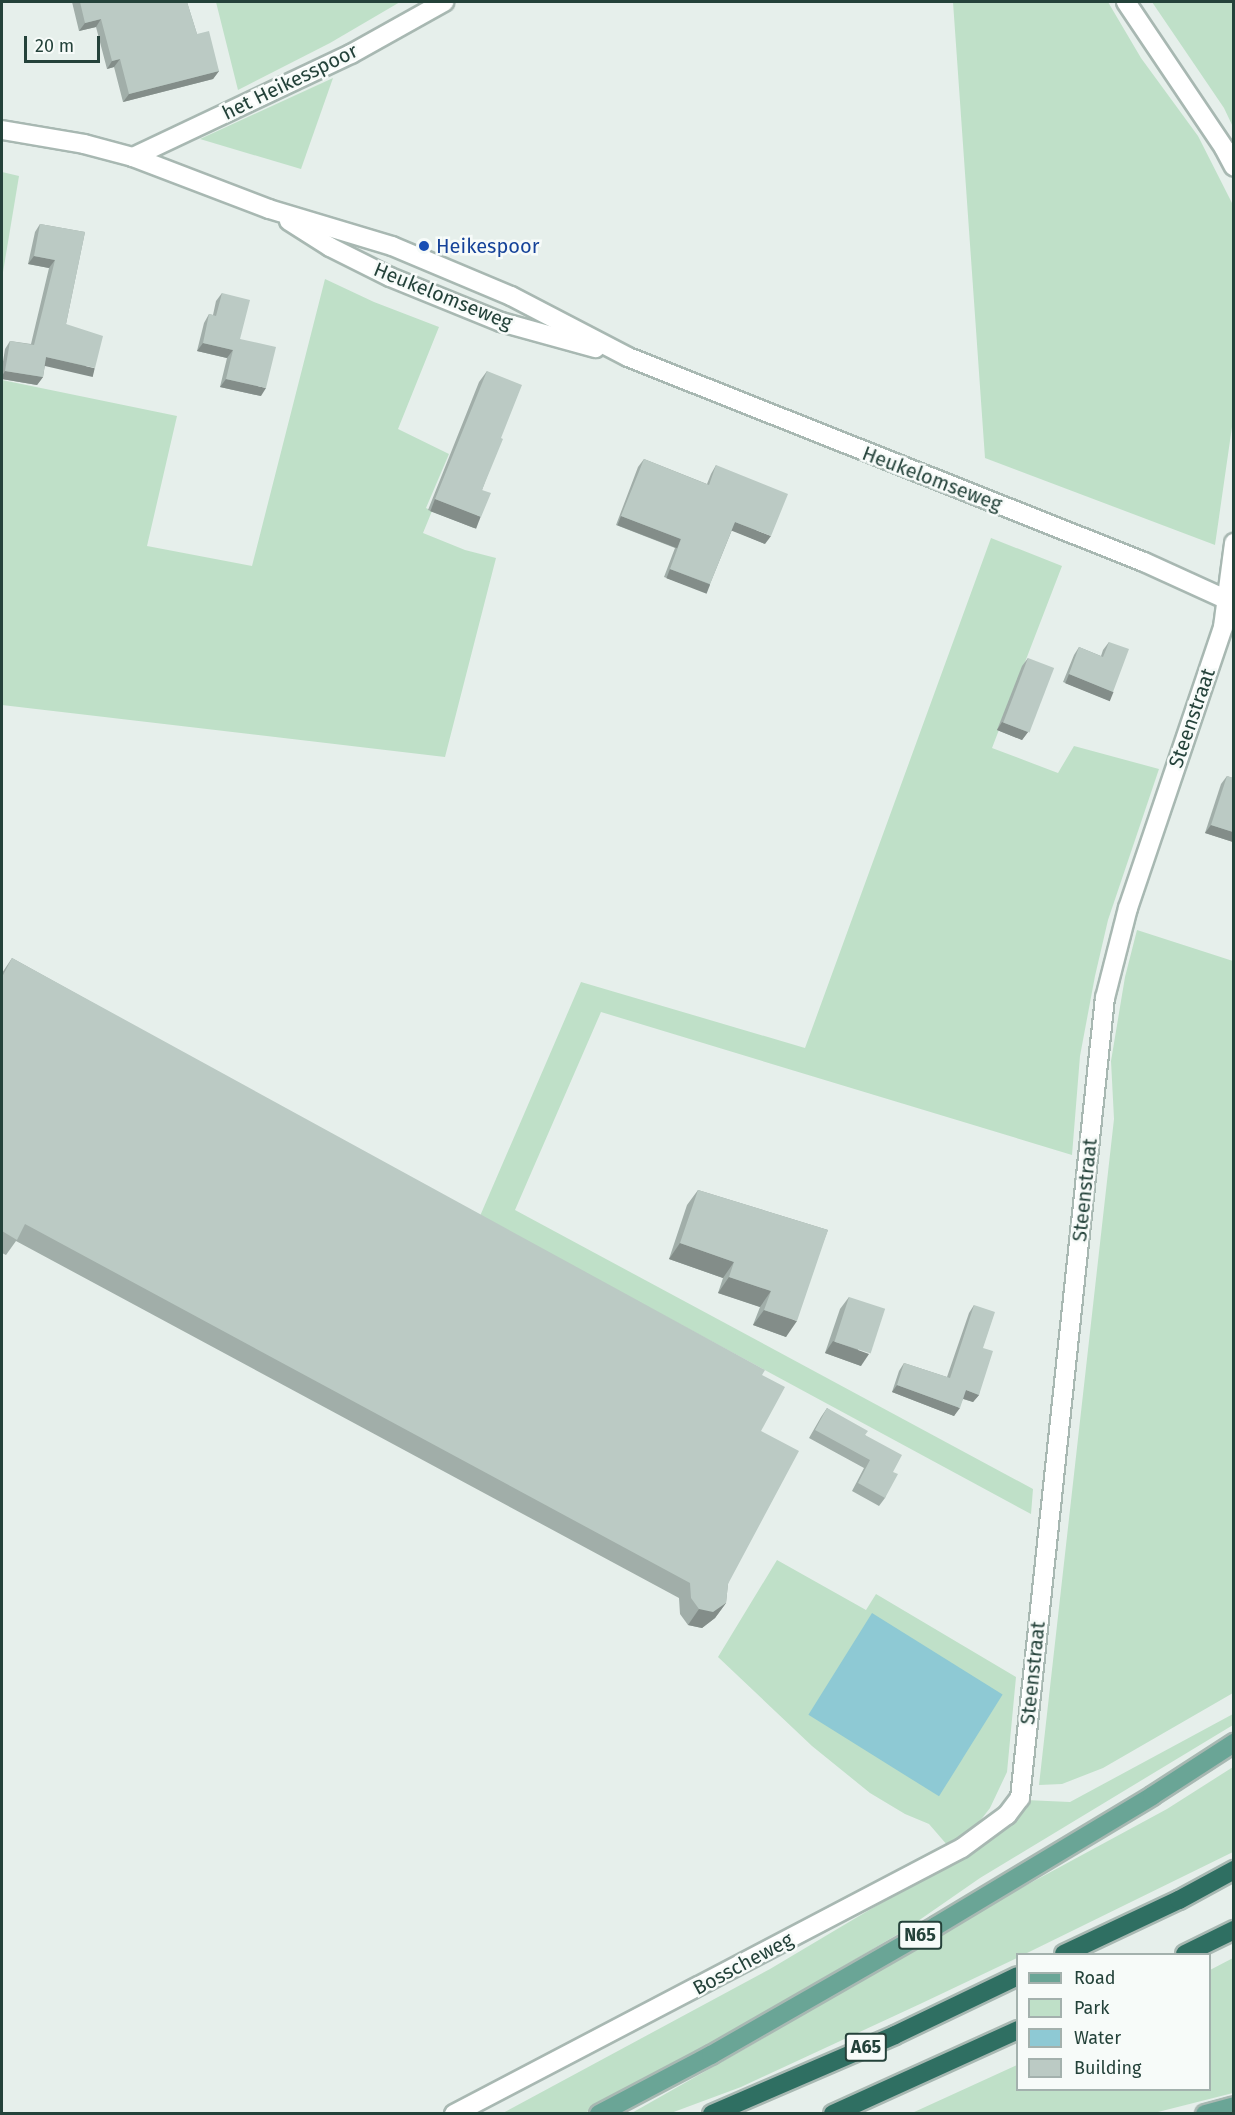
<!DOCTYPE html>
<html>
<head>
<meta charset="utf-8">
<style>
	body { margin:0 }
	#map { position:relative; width:1235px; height:2115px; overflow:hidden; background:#e6efeb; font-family:"Fira Sans",sans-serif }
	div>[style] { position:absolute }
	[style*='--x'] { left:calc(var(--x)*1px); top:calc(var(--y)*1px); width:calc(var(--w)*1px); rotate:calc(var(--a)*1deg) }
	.green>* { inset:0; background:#bfe0c8 }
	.water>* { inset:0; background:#8ec9d4; transform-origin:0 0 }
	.roads { filter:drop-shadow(2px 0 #a8b8b2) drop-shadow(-2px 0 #a8b8b2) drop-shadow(0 2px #a8b8b2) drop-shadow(0 -2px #a8b8b2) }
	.street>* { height:18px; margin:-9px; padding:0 9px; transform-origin:9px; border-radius:9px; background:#fff }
	.secondary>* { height:18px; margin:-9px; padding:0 9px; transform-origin:9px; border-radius:9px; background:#fff }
	.primary>* { height:18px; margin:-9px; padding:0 9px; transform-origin:9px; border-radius:9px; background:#6aa596 }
	.highway>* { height:18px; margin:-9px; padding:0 9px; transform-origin:9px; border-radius:9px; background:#2f6f62 }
	.wall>* { inset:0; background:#a1aea9 }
	.shaded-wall>* { inset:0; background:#838d89; transform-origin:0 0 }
	.building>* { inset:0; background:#bbcac4; transform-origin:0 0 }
	.dots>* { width:16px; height:16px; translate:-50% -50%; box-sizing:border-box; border:3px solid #f7fbf9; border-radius:50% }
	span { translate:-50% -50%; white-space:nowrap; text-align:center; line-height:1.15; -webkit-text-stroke:5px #f7fbf9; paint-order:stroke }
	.shield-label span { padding:2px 4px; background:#f7fbf9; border:2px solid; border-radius:4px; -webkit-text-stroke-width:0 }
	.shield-label { font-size:18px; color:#24423a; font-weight:700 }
	.street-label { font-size:20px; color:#24423a }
	.transit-label { font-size:20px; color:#164399 }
	.left { translate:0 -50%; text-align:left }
	.frame { position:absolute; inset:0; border:3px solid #24423a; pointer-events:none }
	.legend { position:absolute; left:1016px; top:1953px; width:195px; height:138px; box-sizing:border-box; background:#f7fbf9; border:2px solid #a3b1ad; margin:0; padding:8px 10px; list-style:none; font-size:18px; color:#24423a }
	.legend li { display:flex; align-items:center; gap:12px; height:30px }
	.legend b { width:30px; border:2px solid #a3b1ad }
	.scale { position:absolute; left:24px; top:36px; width:76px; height:27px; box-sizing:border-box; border:3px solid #24423a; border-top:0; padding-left:8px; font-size:18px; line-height:21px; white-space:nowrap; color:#24423a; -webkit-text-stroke:4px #f7fbf9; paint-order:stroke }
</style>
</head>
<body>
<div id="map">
	<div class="green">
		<div style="clip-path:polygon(216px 2px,400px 2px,330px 43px,238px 90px)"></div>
		<div style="clip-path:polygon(953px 2px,1108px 2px,1141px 58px,1198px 136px,1233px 205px,1234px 413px,1215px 545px,985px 458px)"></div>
		<div style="clip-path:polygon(1152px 2px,1233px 2px,1233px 127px,1224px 108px)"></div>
		<div style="clip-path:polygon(333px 78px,301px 169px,200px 139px)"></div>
		<div style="clip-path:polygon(2px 172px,19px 176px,2px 278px)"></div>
		<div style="clip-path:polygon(325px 279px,374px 302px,439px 327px,398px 429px,449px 454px,426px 508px,432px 511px,423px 533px,465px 550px,496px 558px,445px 757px,2px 705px,2px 380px,177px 416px,147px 546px,252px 566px)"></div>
		<div style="clip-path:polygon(991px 538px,1062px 566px,992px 748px,1058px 773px,1074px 746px,1159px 769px,1108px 920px,1095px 976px,1080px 1056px,1072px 1155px,601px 1012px,515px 1210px,1033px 1489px,1031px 1514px,480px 1216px,581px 982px,805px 1048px)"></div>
		<div style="clip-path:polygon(1137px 930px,1233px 961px,1233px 1693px,1103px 1768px,1062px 1784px,1039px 1785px,1114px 1119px,1111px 1061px,1125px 977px)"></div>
		<div style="clip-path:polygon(777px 1560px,866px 1610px,876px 1594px,1016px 1677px,1007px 1772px,990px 1808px,976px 1826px,948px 1846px,929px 1824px,905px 1814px,870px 1793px,812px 1746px,718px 1657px)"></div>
		<div style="clip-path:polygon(1233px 1714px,1233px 1725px,980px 1878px,905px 1930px,657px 2076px,585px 2113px,501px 2114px,770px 1969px,960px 1856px,1025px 1800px,1070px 1802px)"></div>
		<div style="clip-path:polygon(1233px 1767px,1233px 1852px,1025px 1954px,1018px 1954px,1017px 1958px,920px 2004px,741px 2087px,671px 2113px,630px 2114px,762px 2039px,870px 1973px,999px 1900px,1167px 1809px)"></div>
		<div style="clip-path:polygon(1233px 1958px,1233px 2093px,1154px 2113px,912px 2113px,1017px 2065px,1018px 2090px,1210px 2090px,1210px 1970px)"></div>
	</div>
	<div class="water">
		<div style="left:872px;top:1613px;width:154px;height:120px;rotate:32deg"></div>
	</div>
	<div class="roads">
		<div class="street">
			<div style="--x:1126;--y:2;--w:176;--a:56.1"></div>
			<div style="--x:1224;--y:148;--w:21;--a:62"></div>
			<div style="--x:133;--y:157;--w:241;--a:-25.3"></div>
			<div style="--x:351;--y:54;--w:107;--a:-29.2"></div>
			<div style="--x:454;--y:2114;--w:573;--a:-27.64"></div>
			<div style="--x:962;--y:1848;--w:56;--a:-36.3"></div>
			<div style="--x:1007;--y:1815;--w:21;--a:-53"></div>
			<div style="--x:1020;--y:1798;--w:805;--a:-83.94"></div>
			<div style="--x:1105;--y:998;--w:93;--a:-75.7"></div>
			<div style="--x:1128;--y:908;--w:297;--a:-71.3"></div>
			<div style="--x:1223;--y:627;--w:85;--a:-82.5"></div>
		</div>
		<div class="secondary">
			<div style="--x:2;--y:130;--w:83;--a:9.7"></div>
			<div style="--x:84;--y:144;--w:51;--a:14.9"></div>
			<div style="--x:133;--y:157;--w:146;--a:20.9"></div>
			<div style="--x:269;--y:209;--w:128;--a:16.7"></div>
			<div style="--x:392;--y:246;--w:129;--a:22.8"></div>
			<div style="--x:511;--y:296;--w:132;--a:27.5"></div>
			<div style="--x:628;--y:357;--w:555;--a:21.67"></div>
			<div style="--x:1144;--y:562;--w:99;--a:24.5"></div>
			<div style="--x:289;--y:221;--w:49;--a:32.4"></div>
			<div style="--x:330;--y:247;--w:67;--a:26.6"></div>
			<div style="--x:390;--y:277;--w:120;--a:22.1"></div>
			<div style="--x:501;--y:322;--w:98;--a:15.5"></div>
		</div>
		<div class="primary">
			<div style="--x:599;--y:2114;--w:127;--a:-27.8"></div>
			<div style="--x:711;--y:2055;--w:259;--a:-29.8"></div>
			<div style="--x:936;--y:1926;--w:252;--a:-31"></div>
			<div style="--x:1152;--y:1796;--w:98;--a:-32.9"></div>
			<div style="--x:1205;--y:2114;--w:30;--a:-15"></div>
		</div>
		<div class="highway">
			<div style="--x:1064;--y:1954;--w:127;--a:-25.2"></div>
			<div style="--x:1179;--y:1900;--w:63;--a:-28.6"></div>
			<div style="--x:1185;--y:1954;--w:55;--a:-26.1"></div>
			<div style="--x:712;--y:2114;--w:199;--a:-23.3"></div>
			<div style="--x:895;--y:2035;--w:136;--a:-25.6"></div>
			<div style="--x:833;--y:2114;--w:203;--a:-24.4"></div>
		</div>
	</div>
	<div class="wall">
		<div style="clip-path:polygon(72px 2px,187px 2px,197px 34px,219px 71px,213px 79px,123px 102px,114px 67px,107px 69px,96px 27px,79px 31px)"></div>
		<div style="clip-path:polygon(40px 224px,85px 232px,66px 324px,90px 375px,45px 365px,43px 377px,37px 385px,2px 379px,2px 368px,5px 349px,10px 341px,31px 344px,49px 268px,28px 264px,35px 232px)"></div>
		<div style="clip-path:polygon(222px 293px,240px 339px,261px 396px,220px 387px,227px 358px,197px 351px,204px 323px,209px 314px,213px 315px,216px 301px)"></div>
		<div style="clip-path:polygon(487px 371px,501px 438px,482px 490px,474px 528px,428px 510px,479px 382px)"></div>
		<div style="clip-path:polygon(644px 459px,707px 484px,711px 474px,716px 465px,765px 544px,732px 530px,710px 584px,705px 592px,664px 577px,675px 548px,616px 525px,638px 467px)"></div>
		<div style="clip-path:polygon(1109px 642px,1113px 692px,1108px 700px,1063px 682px,1074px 655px,1079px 647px,1101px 656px,1103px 650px)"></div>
		<div style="clip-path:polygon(1028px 658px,1028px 732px,1022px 740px,997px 730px,1022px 666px)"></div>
		<div style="clip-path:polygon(1227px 776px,1233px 778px,1233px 842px,1205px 833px,1221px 784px)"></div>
		<div style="clip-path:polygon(12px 958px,762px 1375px,761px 1431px,728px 1584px,726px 1603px,715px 1618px,702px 1628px,688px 1625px,680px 1614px,679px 1598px,16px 1241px,6px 1255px,2px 1253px,2px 973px)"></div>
		<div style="clip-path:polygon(698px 1190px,828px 1230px,786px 1337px,753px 1325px,760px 1307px,718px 1293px,723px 1278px,669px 1259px,687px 1205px)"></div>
		<div style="clip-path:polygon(849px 1297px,861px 1366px,825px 1353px,840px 1309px)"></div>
		<div style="clip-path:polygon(974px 1305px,983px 1348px,979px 1395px,973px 1402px,963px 1399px,954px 1416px,892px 1392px,899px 1371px,904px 1363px,947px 1377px,969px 1313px)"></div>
		<div style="clip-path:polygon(827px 1408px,865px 1435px,893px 1472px,885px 1498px,879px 1506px,852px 1491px,864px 1468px,809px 1438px,821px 1417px)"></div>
	</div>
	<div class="shaded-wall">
		<div style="clip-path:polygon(101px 19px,96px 27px,79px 31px,85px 23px)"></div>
		<div style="clip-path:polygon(120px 59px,114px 67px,107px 69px,112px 61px)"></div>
		<div style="clip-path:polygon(219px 71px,213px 79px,123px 102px,129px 94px)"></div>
		<div style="clip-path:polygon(34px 256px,55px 260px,49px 268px,28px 264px)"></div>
		<div style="clip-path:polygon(203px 343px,233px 350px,227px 358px,197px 351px)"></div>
		<div style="left:46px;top:357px;width:50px;height:9px;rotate:13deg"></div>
		<div style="clip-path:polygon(5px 371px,43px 377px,37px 385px,2px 379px,2px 376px)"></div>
		<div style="clip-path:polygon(226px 379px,266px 388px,261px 396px,220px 387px)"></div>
		<div style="left:435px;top:499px;width:49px;height:13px;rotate:21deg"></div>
		<div style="left:621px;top:516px;width:64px;height:10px;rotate:21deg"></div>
		<div style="clip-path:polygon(735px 522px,771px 536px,765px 544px,730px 530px)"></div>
		<div style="left:670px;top:569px;width:43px;height:10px;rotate:21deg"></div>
		<div style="left:1069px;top:674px;width:48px;height:10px;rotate:22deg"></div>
		<div style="clip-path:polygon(1002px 722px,1028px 732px,1022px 740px,997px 730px)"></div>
		<div style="clip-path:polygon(1211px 825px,1233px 832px,1233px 842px,1205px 833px)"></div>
		<div style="clip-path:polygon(680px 1243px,734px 1262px,723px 1278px,669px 1259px)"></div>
		<div style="clip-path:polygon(729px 1277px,771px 1291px,760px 1307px,718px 1293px)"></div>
		<div style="clip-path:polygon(764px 1310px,797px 1321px,786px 1337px,753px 1325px)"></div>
		<div style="clip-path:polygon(833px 1341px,869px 1354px,861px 1366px,825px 1353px)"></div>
		<div style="clip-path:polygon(897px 1385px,960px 1408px,954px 1416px,892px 1392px)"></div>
		<div style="clip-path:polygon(966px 1390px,979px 1395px,973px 1402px,961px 1398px)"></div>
		<div style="clip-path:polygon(726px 1603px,715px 1618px,702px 1628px,688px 1625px,699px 1609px)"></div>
	</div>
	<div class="building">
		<div style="clip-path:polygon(80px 2px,187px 2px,197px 34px,209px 31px,219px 71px,129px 94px,120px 59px,112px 61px,101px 19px,85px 23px)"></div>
		<div style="clip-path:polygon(40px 224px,85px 232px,66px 324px,103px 336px,95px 368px,46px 357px,43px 377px,5px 371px,10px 341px,34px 345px,55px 260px,34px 256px)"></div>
		<div style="clip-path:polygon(222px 293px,250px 300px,240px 339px,276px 347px,266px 388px,226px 379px,233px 350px,203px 343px,209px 314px,216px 316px)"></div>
		<div style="clip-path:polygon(487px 371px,522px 385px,501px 438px,503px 439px,482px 490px,491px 493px,481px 517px,435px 499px)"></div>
		<div style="clip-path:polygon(644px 459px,709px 485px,716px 465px,788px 494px,771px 536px,735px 522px,710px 584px,670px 569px,681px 539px,621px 516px)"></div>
		<div style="clip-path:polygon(1109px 642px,1129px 649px,1113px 692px,1069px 674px,1079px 647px,1103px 657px)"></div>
		<div style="left:1028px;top:658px;width:28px;height:69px;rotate:21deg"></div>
		<div style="clip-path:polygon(1227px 776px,1233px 778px,1233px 832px,1211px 825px)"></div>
		<div style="clip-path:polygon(12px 958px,765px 1370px,762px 1375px,785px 1387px,761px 1431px,799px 1451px,728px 1584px,726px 1603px,713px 1612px,699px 1609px,691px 1598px,690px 1583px,25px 1224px,17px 1240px,2px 1231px,2px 977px)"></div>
		<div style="clip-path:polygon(698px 1190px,828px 1230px,797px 1321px,764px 1310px,771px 1291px,729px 1277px,734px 1262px,680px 1243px)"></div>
		<div style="left:849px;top:1297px;width:38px;height:47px;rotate:18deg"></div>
		<div style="clip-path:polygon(974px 1305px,995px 1312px,983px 1348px,993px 1351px,979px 1395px,966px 1390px,960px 1408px,897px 1385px,904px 1363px,950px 1378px)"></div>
		<div style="clip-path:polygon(827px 1408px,868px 1431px,865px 1435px,902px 1455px,893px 1472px,898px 1474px,885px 1498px,858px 1483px,870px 1460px,815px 1430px)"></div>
	</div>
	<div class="dots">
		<div style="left:424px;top:246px;background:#1a4fb4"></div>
	</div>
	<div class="shield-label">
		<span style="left:920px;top:1935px">N65</span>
		<span style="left:866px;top:2047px">A65</span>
	</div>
	<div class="street-label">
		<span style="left:290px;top:82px;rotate:-26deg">het Heikesspoor</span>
		<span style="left:443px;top:296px;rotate:22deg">Heukelomseweg</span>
		<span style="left:932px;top:479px;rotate:21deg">Heukelomseweg</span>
		<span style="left:1192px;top:718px;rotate:-71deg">Steenstraat</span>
		<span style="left:1085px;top:1190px;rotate:-84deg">Steenstraat</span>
		<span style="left:1033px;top:1673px;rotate:-84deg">Steenstraat</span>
		<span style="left:743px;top:1964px;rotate:-28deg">Bosscheweg</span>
	</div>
	<div class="transit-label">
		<span class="left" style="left:436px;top:246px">Heikespoor</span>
	</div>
	<div class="frame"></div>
	<ul class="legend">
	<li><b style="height:8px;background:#6aa596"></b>Road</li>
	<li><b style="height:16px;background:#bfe0c8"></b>Park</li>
	<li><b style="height:16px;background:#8ec9d4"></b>Water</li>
	<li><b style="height:16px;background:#bbcac4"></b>Building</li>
	</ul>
	<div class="scale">20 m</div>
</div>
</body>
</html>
